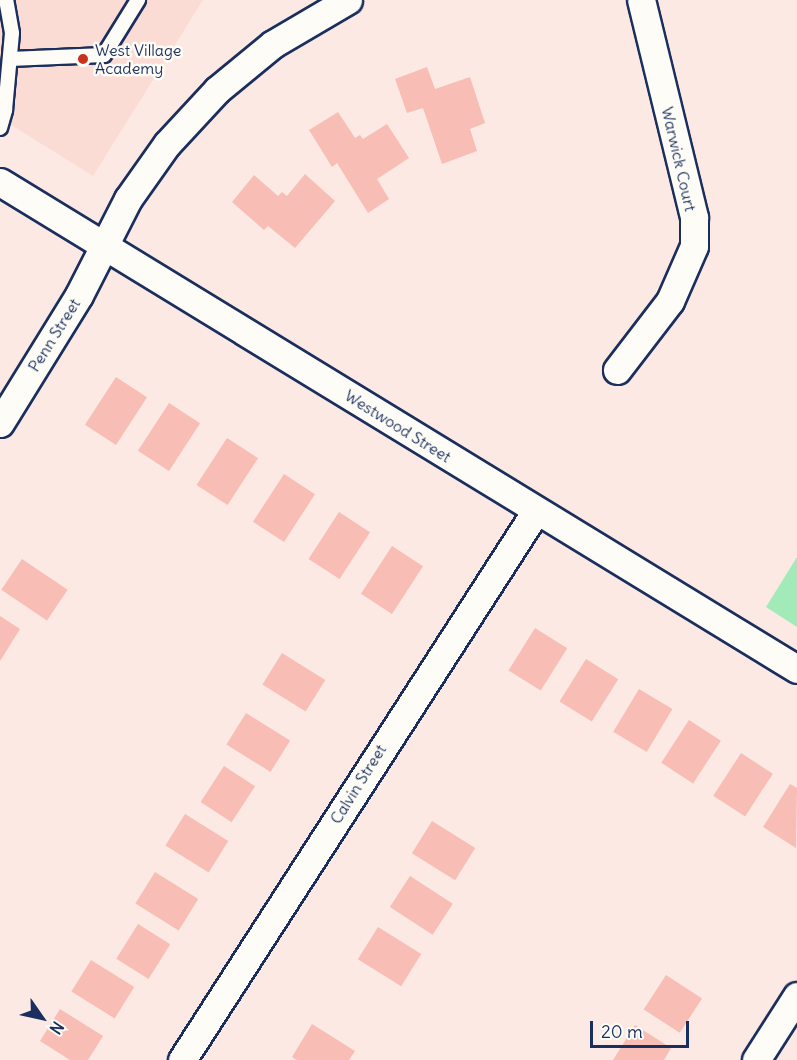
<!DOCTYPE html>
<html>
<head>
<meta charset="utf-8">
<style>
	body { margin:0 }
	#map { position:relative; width:797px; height:1060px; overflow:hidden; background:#fce9e3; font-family:Delius,sans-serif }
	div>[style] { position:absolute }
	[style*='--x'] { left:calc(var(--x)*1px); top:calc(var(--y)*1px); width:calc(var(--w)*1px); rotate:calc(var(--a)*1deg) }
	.built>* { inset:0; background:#fbdcd5 }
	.green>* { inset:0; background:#a2eab8 }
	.building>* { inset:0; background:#f8bdb4; transform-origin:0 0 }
	.roads { filter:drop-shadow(2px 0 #1b2f5e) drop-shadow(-2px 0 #1b2f5e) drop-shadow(0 2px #1b2f5e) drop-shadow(0 -2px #1b2f5e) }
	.service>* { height:14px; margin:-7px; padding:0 7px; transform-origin:7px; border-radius:7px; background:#fdfcf7 }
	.minor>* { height:27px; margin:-13.5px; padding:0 13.5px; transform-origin:13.5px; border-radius:13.5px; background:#fdfcf7 }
	.dots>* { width:16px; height:16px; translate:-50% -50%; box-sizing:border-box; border:3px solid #fdfcf7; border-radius:50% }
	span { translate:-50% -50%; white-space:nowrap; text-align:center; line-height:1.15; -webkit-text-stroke:5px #fdfcf7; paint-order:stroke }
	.poi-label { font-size:16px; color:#1b2f5e }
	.left { translate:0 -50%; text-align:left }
	.street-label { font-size:16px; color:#1b2f5e }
	.north { position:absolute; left:12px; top:988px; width:60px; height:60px; -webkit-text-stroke:4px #fdfcf7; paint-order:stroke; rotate:124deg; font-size:16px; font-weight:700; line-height:24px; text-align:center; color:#1b2f5e }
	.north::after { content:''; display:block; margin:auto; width:21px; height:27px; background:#1b2f5e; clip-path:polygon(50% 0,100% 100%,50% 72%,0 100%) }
	.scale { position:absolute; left:590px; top:1021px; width:99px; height:27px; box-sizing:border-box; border:3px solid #1b2f5e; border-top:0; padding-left:8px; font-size:18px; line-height:21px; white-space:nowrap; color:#1b2f5e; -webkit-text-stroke:4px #fdfcf7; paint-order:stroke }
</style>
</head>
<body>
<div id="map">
	<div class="built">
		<div style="clip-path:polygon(0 0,203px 0,93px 176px,0 118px)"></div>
	</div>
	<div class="green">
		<div style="clip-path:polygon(797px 557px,797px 627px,766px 607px)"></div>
	</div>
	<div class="building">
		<div style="clip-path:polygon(427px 67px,435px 89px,470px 77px,485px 123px,470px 129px,477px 151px,442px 164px,423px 108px,407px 113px,395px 79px)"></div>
		<div style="clip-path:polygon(338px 112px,355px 138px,360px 135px,363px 139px,387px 124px,409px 158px,377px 179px,389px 199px,368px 213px,337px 163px,332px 167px,309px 130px)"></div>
		<div style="clip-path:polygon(305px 174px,335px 201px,295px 248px,268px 226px,264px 230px,232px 202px,254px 175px,278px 196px,282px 192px,287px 196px)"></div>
		<div style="left:116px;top:377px;width:37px;height:57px;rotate:33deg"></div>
		<div style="left:169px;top:403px;width:37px;height:57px;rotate:33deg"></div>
		<div style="left:227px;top:438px;width:37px;height:56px;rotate:33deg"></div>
		<div style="left:284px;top:474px;width:37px;height:57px;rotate:33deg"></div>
		<div style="left:339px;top:512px;width:37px;height:56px;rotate:33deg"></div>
		<div style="left:392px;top:546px;width:37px;height:57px;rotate:33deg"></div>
		<div style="left:22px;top:559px;width:55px;height:37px;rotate:34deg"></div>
		<div style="clip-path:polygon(0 616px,20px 629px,0 661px)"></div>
		<div style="left:535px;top:628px;width:38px;height:50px;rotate:32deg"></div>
		<div style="left:282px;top:653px;width:51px;height:37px;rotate:32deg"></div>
		<div style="left:586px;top:659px;width:38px;height:50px;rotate:32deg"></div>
		<div style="left:639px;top:689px;width:39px;height:50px;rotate:31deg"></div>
		<div style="left:246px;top:713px;width:52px;height:37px;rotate:32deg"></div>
		<div style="left:689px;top:720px;width:38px;height:51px;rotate:33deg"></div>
		<div style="left:741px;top:753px;width:38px;height:51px;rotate:33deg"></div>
		<div style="left:224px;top:766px;width:37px;height:43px;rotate:33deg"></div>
		<div style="clip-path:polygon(790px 784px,797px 788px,796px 848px,763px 827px)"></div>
		<div style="left:185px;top:814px;width:51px;height:37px;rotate:32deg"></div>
		<div style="left:432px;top:821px;width:51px;height:38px;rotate:32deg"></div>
		<div style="left:155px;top:872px;width:51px;height:37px;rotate:32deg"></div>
		<div style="left:410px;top:876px;width:51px;height:37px;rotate:33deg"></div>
		<div style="left:138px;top:924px;width:38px;height:41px;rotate:32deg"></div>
		<div style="left:378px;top:927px;width:51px;height:38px;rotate:32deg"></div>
		<div style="left:91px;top:960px;width:51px;height:37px;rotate:32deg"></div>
		<div style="left:666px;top:975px;width:43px;height:41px;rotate:33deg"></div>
		<div style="clip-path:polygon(60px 1009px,103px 1036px,88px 1060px,70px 1060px,40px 1041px)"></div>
		<div style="clip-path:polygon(312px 1024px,355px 1051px,349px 1060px,297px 1060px,292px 1057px)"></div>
		<div style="clip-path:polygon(635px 1025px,671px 1048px,664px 1060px,613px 1060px)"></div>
	</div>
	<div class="roads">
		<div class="service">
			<div style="--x:10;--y:59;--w:94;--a:-2.4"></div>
			<div style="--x:104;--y:55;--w:65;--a:-58.3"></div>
			<div style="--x:0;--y:128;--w:19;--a:-74"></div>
			<div style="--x:5;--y:110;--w:77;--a:-84.8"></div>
			<div style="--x:12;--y:33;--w:34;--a:-100"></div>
		</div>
		<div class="minor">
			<div style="--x:0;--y:182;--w:934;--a:31.43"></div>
			<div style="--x:617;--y:370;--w:87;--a:-52.5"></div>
			<div style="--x:670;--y:301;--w:60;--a:-66.4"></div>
			<div style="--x:694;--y:246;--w:29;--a:-90"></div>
			<div style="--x:694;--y:217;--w:223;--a:-103.7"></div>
			<div style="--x:0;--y:423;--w:150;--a:-58.3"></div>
			<div style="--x:79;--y:295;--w:108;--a:-63"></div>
			<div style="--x:128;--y:199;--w:67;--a:-54.7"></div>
			<div style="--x:167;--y:144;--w:74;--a:-47.2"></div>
			<div style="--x:217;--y:90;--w:72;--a:-39.4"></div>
			<div style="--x:273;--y:44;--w:87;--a:-30.4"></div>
			<div style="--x:182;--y:1060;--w:653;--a:-57.19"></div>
			<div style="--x:756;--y:1060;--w:76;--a:-57.4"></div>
		</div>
	</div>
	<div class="dots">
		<div style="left:83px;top:59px;background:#c8321e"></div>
	</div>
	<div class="poi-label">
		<span class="left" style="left:95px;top:59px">West Village<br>Academy</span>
	</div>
	<div class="street-label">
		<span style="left:679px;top:159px;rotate:77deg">Warwick Court</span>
		<span style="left:54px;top:335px;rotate:-58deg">Penn Street</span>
		<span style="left:398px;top:426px;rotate:32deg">Westwood Street</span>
		<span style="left:358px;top:784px;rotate:-58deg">Calvin Street</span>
	</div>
	<div class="north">N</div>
	<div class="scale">20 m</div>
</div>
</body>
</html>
